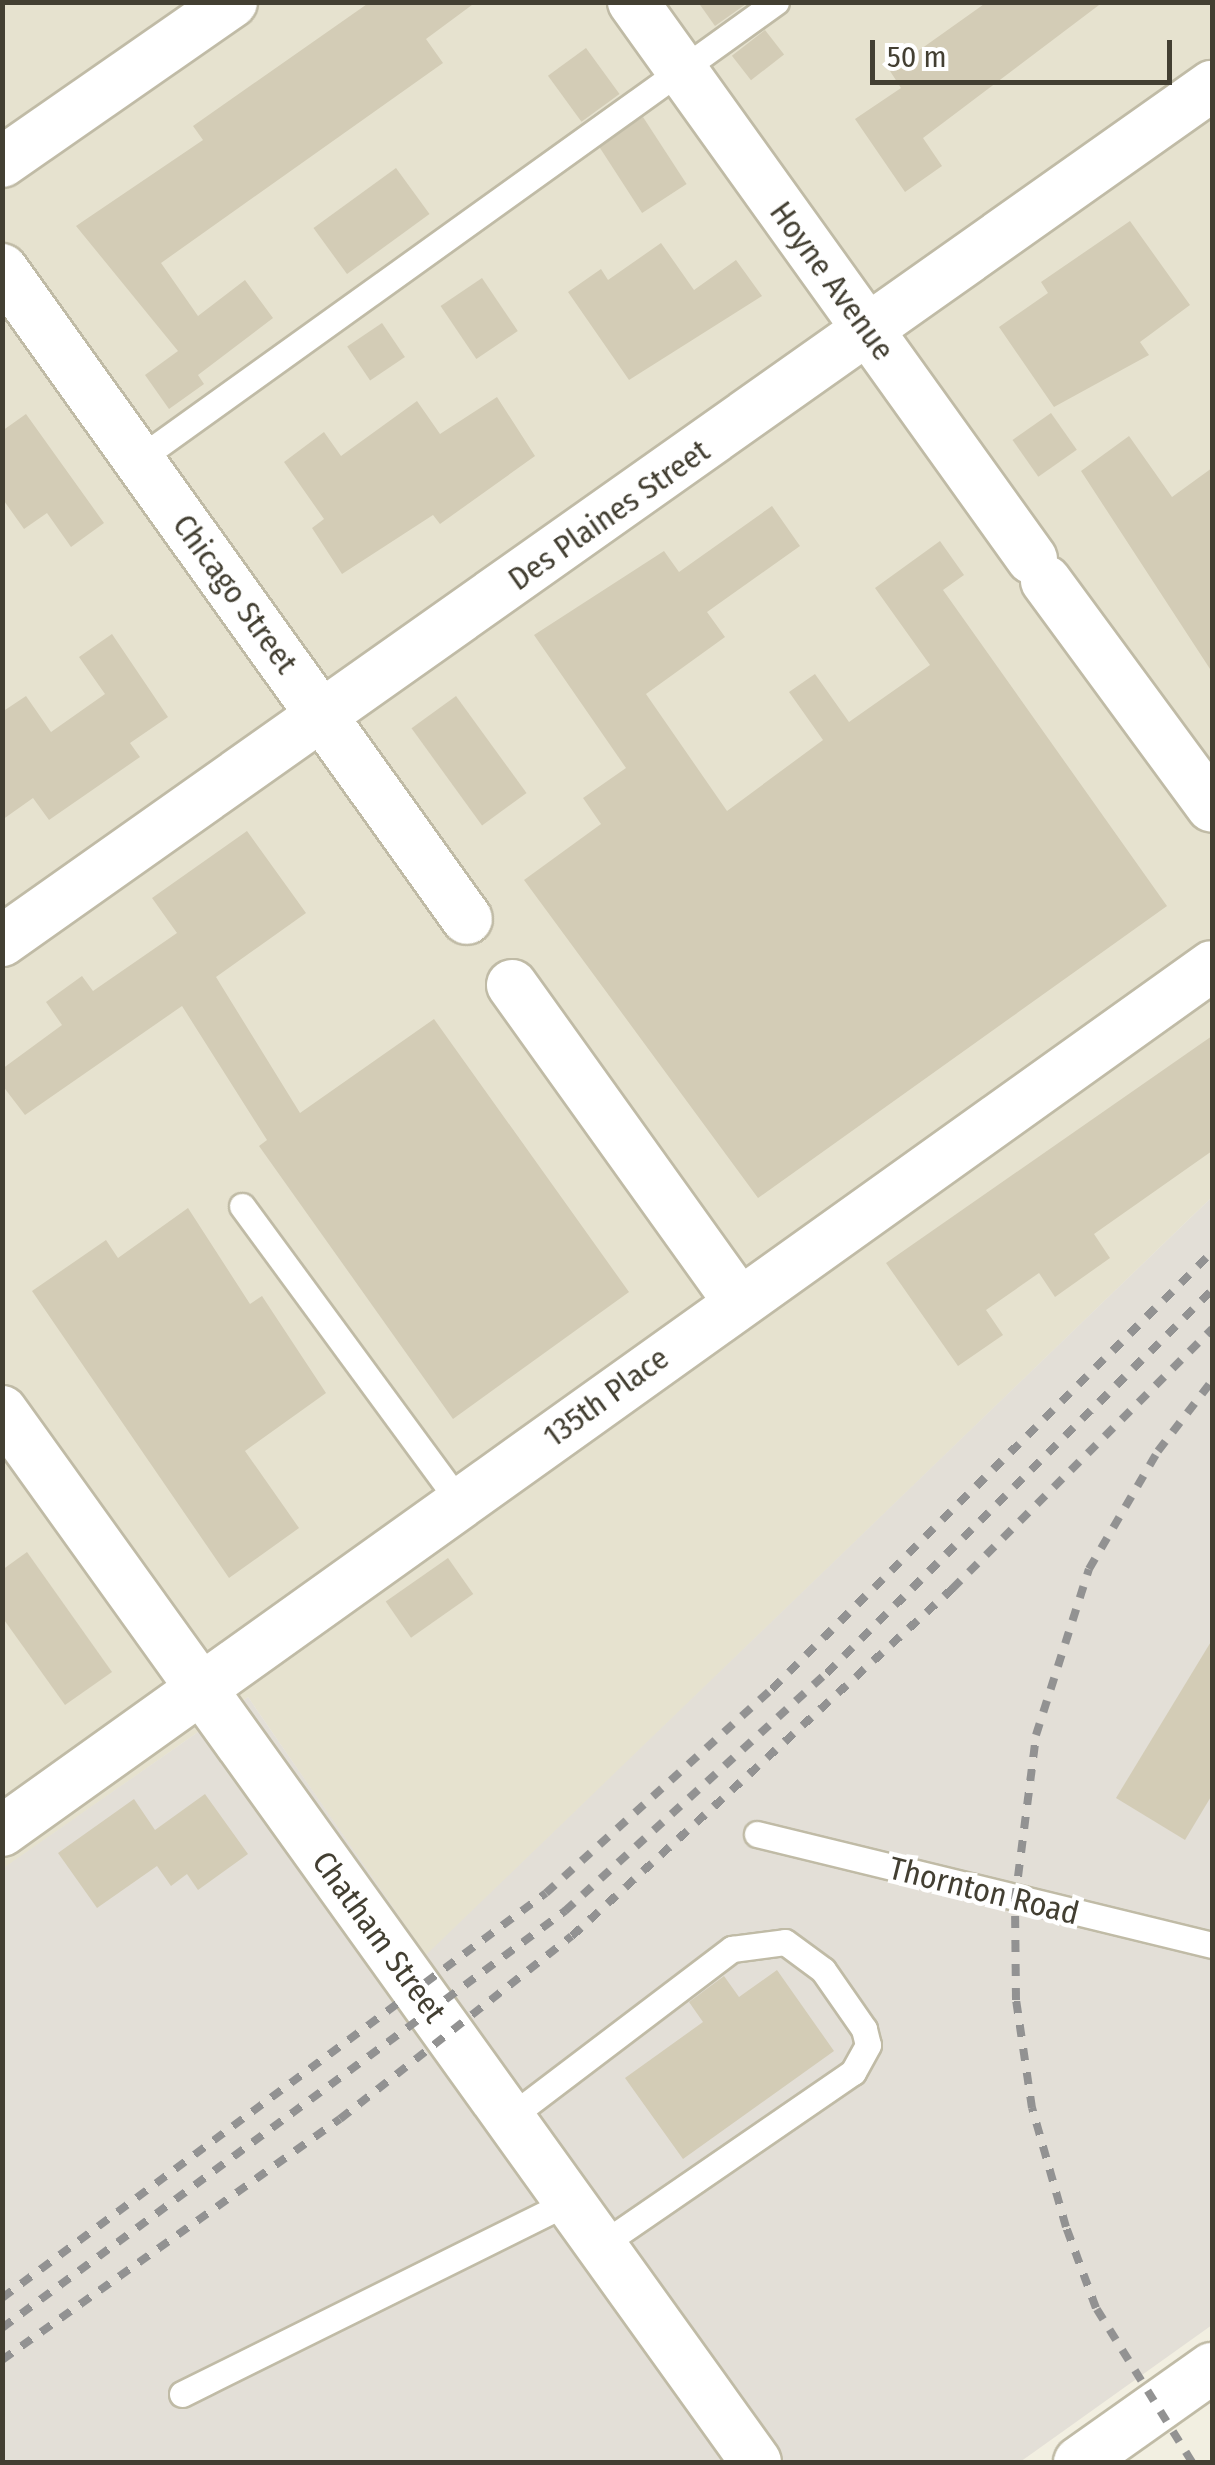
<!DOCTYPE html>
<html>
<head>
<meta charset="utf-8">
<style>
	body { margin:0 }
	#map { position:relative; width:1215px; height:2465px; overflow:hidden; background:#f2efe1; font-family:"Fira Sans Condensed",sans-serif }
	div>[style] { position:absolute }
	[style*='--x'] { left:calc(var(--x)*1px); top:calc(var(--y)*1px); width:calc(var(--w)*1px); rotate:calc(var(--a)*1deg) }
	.residential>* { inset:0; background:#e6e2cf }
	.industrial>* { inset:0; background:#e3dfd7 }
	.building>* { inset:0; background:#d3ccb6; transform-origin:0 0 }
	.roads { filter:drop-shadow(2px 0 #c0bba6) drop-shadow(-2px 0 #c0bba6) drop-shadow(0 2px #c0bba6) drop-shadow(0 -2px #c0bba6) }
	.lane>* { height:25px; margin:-12.5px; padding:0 12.5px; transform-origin:12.5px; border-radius:12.5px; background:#fff }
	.street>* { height:50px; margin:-25px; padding:0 25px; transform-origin:25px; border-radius:25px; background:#fff }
	.rail>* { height:8px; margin-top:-4px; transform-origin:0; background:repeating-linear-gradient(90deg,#929292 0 12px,transparent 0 24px) }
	span { translate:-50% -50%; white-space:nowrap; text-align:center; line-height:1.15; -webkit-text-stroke:9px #fff; paint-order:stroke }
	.street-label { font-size:32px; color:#433f32 }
	.frame { position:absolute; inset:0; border:5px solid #433f32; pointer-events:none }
	.scale { position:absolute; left:870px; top:40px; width:302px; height:45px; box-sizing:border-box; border:5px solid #433f32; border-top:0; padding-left:12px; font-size:30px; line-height:35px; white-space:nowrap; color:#433f32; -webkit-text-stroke:8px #fff; paint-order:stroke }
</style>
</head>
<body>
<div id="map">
	<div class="residential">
		<div style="clip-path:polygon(3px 3px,1212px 3px,1212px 1197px,426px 1956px,248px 1697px,3px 1869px)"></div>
	</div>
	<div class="industrial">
		<div style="clip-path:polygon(1212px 1197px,1212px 2325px,1020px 2462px,3px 2462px,2px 1869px,248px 1697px,426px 1955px)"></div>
	</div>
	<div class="building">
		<div style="clip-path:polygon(370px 2px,476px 2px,426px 39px,443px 63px,161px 263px,198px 316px,245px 280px,273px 318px,198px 375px,204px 384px,169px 409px,145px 375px,178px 351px,76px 226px,203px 140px,193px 126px)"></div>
		<div style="clip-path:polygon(698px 2px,745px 2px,746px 4px,715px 26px)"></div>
		<div style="clip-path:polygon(987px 2px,1103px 2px,923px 138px,942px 166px,905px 192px,855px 119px,901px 88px,890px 71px)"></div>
		<div style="left:765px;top:30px;width:31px;height:42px;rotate:52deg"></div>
		<div style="left:586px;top:48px;width:57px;height:47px;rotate:54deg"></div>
		<div style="left:643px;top:117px;width:80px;height:53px;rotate:57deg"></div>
		<div style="left:396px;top:168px;width:57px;height:102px;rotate:54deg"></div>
		<div style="clip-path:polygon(1130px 221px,1190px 305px,1140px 342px,1149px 355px,1054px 407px,999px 327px,1048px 293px,1041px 282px)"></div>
		<div style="clip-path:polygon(661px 243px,694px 290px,736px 260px,762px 296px,629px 380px,568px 292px,601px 269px,608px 280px)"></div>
		<div style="left:482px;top:278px;width:64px;height:50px;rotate:56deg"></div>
		<div style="left:382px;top:323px;width:41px;height:42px;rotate:56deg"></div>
		<div style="clip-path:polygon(497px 397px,535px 456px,440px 524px,433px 515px,342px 574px,312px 528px,324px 519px,284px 462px,324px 432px,341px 456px,417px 401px,440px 434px)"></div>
		<div style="left:1051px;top:413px;width:45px;height:47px;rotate:55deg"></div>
		<div style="clip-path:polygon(26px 414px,104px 523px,71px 547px,47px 513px,24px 529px,2px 498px,2px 431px)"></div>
		<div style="clip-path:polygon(1129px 436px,1172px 497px,1212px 468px,1212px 672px,1081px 471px)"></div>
		<div style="clip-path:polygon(772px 506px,800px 546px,707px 612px,725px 637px,646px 694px,727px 811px,823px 740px,789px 692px,815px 674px,849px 722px,930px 665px,875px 588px,940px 541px,964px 575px,943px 590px,1167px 906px,758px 1198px,524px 880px,601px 824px,583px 798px,626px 768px,534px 635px,664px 551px,679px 572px)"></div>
		<div style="clip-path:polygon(112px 634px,168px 717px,130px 743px,140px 757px,49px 820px,33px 798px,2px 820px,2px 712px,26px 696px,51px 732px,105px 694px,79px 657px)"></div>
		<div style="left:456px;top:696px;width:120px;height:55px;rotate:54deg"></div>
		<div style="clip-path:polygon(247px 831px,306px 913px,216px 977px,300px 1113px,434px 1019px,629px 1292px,453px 1419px,259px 1146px,267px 1140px,182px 1006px,25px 1115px,2px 1085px,2px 1069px,62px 1025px,46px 1002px,82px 976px,93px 991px,177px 933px,152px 898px)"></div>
		<div style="clip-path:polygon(1212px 1036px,1212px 1151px,1094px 1234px,1110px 1258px,1055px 1297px,1039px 1273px,986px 1310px,1003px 1335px,958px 1366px,886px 1263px)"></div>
		<div style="clip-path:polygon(188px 1208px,250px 1304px,262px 1296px,326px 1393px,245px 1451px,299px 1528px,229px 1578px,32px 1291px,106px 1240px,118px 1258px)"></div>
		<div style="clip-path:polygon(27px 1552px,112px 1672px,65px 1705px,2px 1617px,2px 1570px)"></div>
		<div style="left:448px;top:1558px;width:44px;height:76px;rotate:55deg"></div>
		<div style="clip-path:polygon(1212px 1640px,1212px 1795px,1185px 1840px,1116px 1798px)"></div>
		<div style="clip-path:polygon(205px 1794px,248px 1854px,198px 1890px,187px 1874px,171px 1886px,157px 1866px,97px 1908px,58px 1853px,134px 1799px,155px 1830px)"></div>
		<div style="clip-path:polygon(777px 1970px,834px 2051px,683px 2159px,625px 2078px,703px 2022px,689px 2002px,724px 1976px,739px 1997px)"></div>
	</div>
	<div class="roads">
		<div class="lane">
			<div style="--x:139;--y:459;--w:784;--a:-35.66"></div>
			<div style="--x:242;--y:1206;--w:368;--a:53.7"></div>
			<div style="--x:757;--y:1834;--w:468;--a:13.7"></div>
			<div style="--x:509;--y:2118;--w:280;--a:-37.2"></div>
			<div style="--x:732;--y:1949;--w:53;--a:-7.5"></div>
			<div style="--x:785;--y:1942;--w:47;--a:36.4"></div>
			<div style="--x:823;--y:1970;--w:72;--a:55.2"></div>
			<div style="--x:864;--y:2029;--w:16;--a:76"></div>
			<div style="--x:868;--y:2045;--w:31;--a:119"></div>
			<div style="--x:853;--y:2072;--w:306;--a:145.5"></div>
			<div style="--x:182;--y:2394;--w:432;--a:-26.4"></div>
		</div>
		<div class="street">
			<div style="--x:633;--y:2;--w:685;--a:54.38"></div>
			<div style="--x:2;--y:162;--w:280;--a:-34.8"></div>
			<div style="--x:2;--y:269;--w:799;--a:54.42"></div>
			<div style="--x:1046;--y:581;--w:280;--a:53.7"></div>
			<div style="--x:2;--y:941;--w:1482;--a:-35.25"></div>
			<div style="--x:512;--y:985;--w:388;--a:54.4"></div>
			<div style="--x:2;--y:1411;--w:1293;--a:54.34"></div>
			<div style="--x:2;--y:1831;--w:1487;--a:-35.56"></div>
			<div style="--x:1079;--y:2462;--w:163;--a:-35.3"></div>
		</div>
	</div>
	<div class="rail">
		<div style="--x:2;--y:2298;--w:678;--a:-36.67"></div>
		<div style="--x:546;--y:1893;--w:304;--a:-42.1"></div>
		<div style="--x:772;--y:1689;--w:620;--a:-44.8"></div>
		<div style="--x:2;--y:2328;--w:701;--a:-36.53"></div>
		<div style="--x:565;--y:1911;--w:354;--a:-42.3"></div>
		<div style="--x:827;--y:1673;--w:543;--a:-44.85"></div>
		<div style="--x:2;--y:2360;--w:415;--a:-35.5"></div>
		<div style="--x:340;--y:2119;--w:295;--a:-38.3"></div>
		<div style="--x:572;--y:1936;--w:515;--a:-42.4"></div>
		<div style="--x:952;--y:1589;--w:368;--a:-45"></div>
		<div style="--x:1192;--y:2462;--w:181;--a:-121.9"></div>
		<div style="--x:1096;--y:2308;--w:86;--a:-110.3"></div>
		<div style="--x:1066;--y:2227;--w:124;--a:-105.9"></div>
		<div style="--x:1032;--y:2108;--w:109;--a:-98.4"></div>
		<div style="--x:1016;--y:2000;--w:100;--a:-90.6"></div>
		<div style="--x:1015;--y:1900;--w:166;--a:-82.7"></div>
		<div style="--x:1036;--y:1735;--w:174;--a:-72.3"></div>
		<div style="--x:1089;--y:1569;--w:137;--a:-59.7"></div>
		<div style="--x:1158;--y:1451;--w:88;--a:-52.4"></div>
	</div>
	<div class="street-label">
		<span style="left:832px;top:281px;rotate:54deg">Hoyne Avenue</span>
		<span style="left:609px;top:515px;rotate:-35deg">Des Plaines Street</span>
		<span style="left:235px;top:594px;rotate:54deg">Chicago Street</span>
		<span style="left:606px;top:1397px;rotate:-36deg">135th Place</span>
		<span style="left:984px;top:1891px;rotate:14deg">Thornton Road</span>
		<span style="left:379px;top:1937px;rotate:54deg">Chatham Street</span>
	</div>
	<div class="frame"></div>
	<div class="scale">50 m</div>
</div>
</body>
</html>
